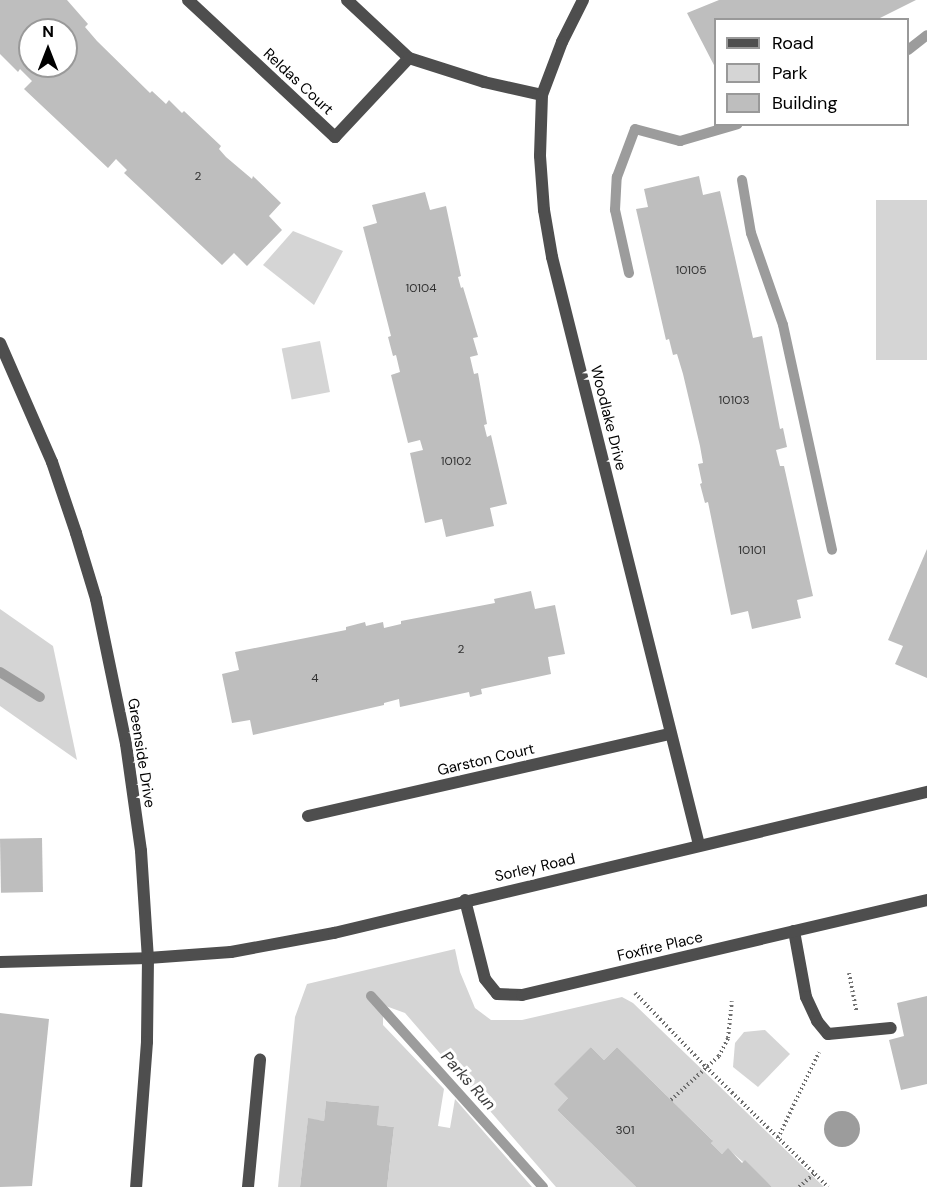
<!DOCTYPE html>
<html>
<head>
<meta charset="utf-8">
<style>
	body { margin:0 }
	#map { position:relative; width:927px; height:1187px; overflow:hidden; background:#fff; font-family:"DM Sans",sans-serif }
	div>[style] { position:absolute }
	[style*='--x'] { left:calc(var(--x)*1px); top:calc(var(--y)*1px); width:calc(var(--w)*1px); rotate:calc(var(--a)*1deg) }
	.green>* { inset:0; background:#d5d5d5; transform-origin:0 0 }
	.water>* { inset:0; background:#9c9c9c }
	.round { border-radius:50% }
	.stream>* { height:10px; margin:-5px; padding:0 5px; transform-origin:5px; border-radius:5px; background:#9c9c9c }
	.building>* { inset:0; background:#bebebe; transform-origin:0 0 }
	.path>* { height:4px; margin-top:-2px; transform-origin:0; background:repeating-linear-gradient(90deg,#707070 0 1.5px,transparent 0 4.5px) }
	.service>* { height:12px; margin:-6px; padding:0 6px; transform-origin:6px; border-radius:6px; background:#4e4e4e }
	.minor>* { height:12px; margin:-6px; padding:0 6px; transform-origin:6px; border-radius:6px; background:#4e4e4e }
	.tertiary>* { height:12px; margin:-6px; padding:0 6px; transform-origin:6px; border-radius:6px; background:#4e4e4e }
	span { translate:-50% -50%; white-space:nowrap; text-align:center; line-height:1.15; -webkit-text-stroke:6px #fff; paint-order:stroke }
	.number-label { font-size:12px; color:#303030 }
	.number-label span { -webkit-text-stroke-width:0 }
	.street-label { font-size:15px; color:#000 }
	.water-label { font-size:16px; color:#3d3d3d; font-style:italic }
	.legend { position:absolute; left:714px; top:18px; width:195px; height:108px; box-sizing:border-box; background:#fff; border:2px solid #999; margin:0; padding:8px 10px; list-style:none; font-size:18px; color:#000 }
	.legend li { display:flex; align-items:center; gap:12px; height:30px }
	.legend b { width:30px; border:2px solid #999 }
	.north { position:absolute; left:18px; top:18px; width:60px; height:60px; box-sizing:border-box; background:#fff; border:2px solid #999; border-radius:50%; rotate:0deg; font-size:16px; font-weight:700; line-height:24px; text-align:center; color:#000 }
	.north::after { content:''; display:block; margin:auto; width:21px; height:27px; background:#000; clip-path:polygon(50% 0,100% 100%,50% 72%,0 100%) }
</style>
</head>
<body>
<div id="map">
	<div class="green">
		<div style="left:927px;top:200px;width:160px;height:51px;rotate:90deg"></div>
		<div style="clip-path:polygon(293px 231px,343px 251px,314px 305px,263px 265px)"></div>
		<div style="left:320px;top:341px;width:52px;height:39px;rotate:79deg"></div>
		<div style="clip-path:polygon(0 609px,53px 646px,77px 760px,0 706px)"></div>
		<div style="clip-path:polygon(455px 949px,460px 972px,475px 1008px,491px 1020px,522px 1020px,622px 997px,633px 1003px,824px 1187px,772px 1187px,728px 1149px,722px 1154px,711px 1143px,712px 1140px,617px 1047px,604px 1060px,591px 1047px,568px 1098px,557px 1110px,636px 1187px,556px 1187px,405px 1013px,383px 1005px,383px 1025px,444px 1089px,438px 1126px,450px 1128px,455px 1099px,532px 1187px,387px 1187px,394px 1127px,377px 1125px,378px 1106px,326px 1101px,324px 1121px,308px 1119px,300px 1187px,278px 1187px,295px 1017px,307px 984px)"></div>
		<div style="clip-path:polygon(765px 1030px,790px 1054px,758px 1087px,733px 1067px,735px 1043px,744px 1032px)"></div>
	</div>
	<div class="water">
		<div class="round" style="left:824px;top:1111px;width:36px;height:36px"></div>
	</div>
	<div class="stream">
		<div style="--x:908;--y:50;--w:24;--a:-38"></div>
		<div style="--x:742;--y:180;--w:54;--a:80.4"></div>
		<div style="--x:751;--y:233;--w:97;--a:70.8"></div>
		<div style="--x:783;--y:325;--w:230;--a:77.7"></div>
		<div style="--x:629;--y:273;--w:65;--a:-102.5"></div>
		<div style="--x:615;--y:210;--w:33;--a:-87"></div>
		<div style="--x:617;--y:177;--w:51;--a:-69.4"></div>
		<div style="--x:635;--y:129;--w:47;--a:14.9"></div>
		<div style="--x:680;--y:141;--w:60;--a:-16.3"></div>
		<div style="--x:0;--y:672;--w:47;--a:32"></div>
		<div style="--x:371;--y:996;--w:257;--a:48"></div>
	</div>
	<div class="building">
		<div style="clip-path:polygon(evenodd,0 0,67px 0,88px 24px,85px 27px,97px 41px,150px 93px,152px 91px,166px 104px,169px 100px,182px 113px,184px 111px,221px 146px,219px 149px,226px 157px,252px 179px,253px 176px,281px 203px,269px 216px,282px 230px,247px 266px,234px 253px,222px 265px,124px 173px,127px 170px,116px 159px,108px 168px,24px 89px,32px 81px,20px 69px,18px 72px,0 54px,0 0,30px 30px,66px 30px,66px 66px,30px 66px,30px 30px)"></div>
		<div style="clip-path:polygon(719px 0,916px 0,876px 20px,716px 20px,716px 69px,687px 13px)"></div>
		<div style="clip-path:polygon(699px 176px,703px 195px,720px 191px,753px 338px,762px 336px,780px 429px,783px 428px,787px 447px,776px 450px,780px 466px,784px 466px,813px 596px,797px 600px,801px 618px,752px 629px,748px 611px,731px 615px,708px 502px,705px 503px,700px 484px,702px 483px,698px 464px,703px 463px,700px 446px,683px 374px,677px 354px,673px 355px,669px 339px,666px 340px,636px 209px,648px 207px,644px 189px)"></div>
		<div style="clip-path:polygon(425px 192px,430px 210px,446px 206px,461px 276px,458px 277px,461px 288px,463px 287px,478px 337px,473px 338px,478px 355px,470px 357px,474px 374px,478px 373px,487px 424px,484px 425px,487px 437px,491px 435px,507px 504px,490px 508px,494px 526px,446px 537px,442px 519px,425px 523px,410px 453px,423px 450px,420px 440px,408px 443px,391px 375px,400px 372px,396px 355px,393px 356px,388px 337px,391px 336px,363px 227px,377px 223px,372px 205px)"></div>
		<div style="clip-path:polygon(927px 549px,927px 678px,895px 664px,903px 646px,888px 640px)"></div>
		<div style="clip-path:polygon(531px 591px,535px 609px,555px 605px,565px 654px,548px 657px,551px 674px,481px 689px,482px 694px,470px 697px,469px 692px,400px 707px,399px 699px,384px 703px,384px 705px,253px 735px,250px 720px,232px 723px,222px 674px,239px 670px,235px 652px,346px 630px,346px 627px,365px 622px,366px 626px,383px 622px,384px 628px,401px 624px,401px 621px,495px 603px,494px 599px)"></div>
		<div style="left:42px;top:838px;width:54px;height:42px;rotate:89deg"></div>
		<div style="clip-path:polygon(927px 996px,927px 1084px,901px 1090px,889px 1040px,904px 1036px,897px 1003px)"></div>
		<div style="clip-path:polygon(0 1013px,49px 1019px,32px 1186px,0 1187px)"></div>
		<div style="clip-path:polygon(591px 1047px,604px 1060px,617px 1047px,713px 1141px,711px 1143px,722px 1154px,728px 1148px,742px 1163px,745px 1160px,772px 1187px,636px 1187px,557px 1110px,568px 1098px,554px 1084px)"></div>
		<div style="clip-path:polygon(326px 1101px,379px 1106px,377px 1125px,394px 1127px,387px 1187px,300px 1187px,308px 1118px,324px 1121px)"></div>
	</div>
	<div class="path">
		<div style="--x:849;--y:973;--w:38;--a:79"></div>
		<div style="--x:635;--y:993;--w:103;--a:46.2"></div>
		<div style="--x:706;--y:1067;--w:171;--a:44.5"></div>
		<div style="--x:671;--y:1100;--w:65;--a:-42.5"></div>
		<div style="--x:719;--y:1056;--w:20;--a:-63"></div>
		<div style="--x:728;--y:1038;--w:37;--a:-84"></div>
		<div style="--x:778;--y:1138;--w:95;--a:-64.5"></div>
		<div style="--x:799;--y:1187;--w:20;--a:-41"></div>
	</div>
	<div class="service">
		<div style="--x:794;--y:931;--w:67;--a:79.7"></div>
		<div style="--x:806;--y:997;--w:26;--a:65"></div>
		<div style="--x:817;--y:1021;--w:17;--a:50"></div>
		<div style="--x:828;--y:1034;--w:63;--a:-5.4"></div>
	</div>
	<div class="minor">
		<div style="--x:188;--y:0;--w:201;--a:43"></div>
		<div style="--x:335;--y:137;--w:108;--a:-46.9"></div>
		<div style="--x:347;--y:0;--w:85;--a:43.1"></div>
		<div style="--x:409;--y:58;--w:79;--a:17.7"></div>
		<div style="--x:484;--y:82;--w:59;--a:12.6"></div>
		<div style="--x:583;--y:0;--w:47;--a:116.6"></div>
		<div style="--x:562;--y:42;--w:57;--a:110.7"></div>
		<div style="--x:542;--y:95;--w:61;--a:91.9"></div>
		<div style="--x:540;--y:156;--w:54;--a:85.8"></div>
		<div style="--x:544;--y:210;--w:48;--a:80.3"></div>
		<div style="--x:552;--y:257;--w:606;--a:75.96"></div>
		<div style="--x:308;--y:816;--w:371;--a:-12.8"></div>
		<div style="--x:465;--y:900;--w:81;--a:75.8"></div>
		<div style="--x:485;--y:979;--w:19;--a:51"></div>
		<div style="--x:497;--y:994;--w:25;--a:2"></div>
		<div style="--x:522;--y:995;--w:416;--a:-13.2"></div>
		<div style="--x:0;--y:962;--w:148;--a:-1.5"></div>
		<div style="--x:148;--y:958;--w:83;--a:-4.1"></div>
		<div style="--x:231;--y:952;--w:105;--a:-10.5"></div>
		<div style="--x:334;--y:933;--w:610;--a:-13.38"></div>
		<div style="--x:248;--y:1187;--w:128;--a:-84.6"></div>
	</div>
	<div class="tertiary">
		<div style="--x:0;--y:343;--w:130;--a:66.4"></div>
		<div style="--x:52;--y:462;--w:75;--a:71.3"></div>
		<div style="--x:76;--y:533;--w:69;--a:73.1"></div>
		<div style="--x:96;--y:599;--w:148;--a:78.3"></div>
		<div style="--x:126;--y:744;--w:108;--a:82"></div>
		<div style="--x:141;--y:851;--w:107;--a:86.3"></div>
		<div style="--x:148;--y:958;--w:84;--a:90.7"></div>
		<div style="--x:147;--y:1042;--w:145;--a:94.3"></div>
	</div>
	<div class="number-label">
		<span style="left:198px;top:177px">2</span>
		<span style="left:691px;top:271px">10105</span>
		<span style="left:421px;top:289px">10104</span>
		<span style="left:734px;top:401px">10103</span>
		<span style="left:456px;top:462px">10102</span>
		<span style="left:752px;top:551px">10101</span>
		<span style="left:461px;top:650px">2</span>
		<span style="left:315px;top:679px">4</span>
		<span style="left:625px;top:1131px">301</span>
	</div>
	<div class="street-label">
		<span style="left:298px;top:82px;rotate:43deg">Reldas Court</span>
		<span style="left:608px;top:418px;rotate:76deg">Woodlake Drive</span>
		<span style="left:141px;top:753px;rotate:81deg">Greenside Drive</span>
		<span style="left:486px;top:760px;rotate:-13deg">Garston Court</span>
		<span style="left:535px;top:868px;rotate:-13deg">Sorley Road</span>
		<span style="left:660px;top:947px;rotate:-13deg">Foxfire Place</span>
	</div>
	<div class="water-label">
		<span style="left:468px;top:1081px;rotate:48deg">Parks Run</span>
	</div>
	<ul class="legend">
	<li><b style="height:8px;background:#4e4e4e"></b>Road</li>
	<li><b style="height:16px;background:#d5d5d5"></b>Park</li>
	<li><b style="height:16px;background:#bebebe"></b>Building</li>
	</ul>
	<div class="north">N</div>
</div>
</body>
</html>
